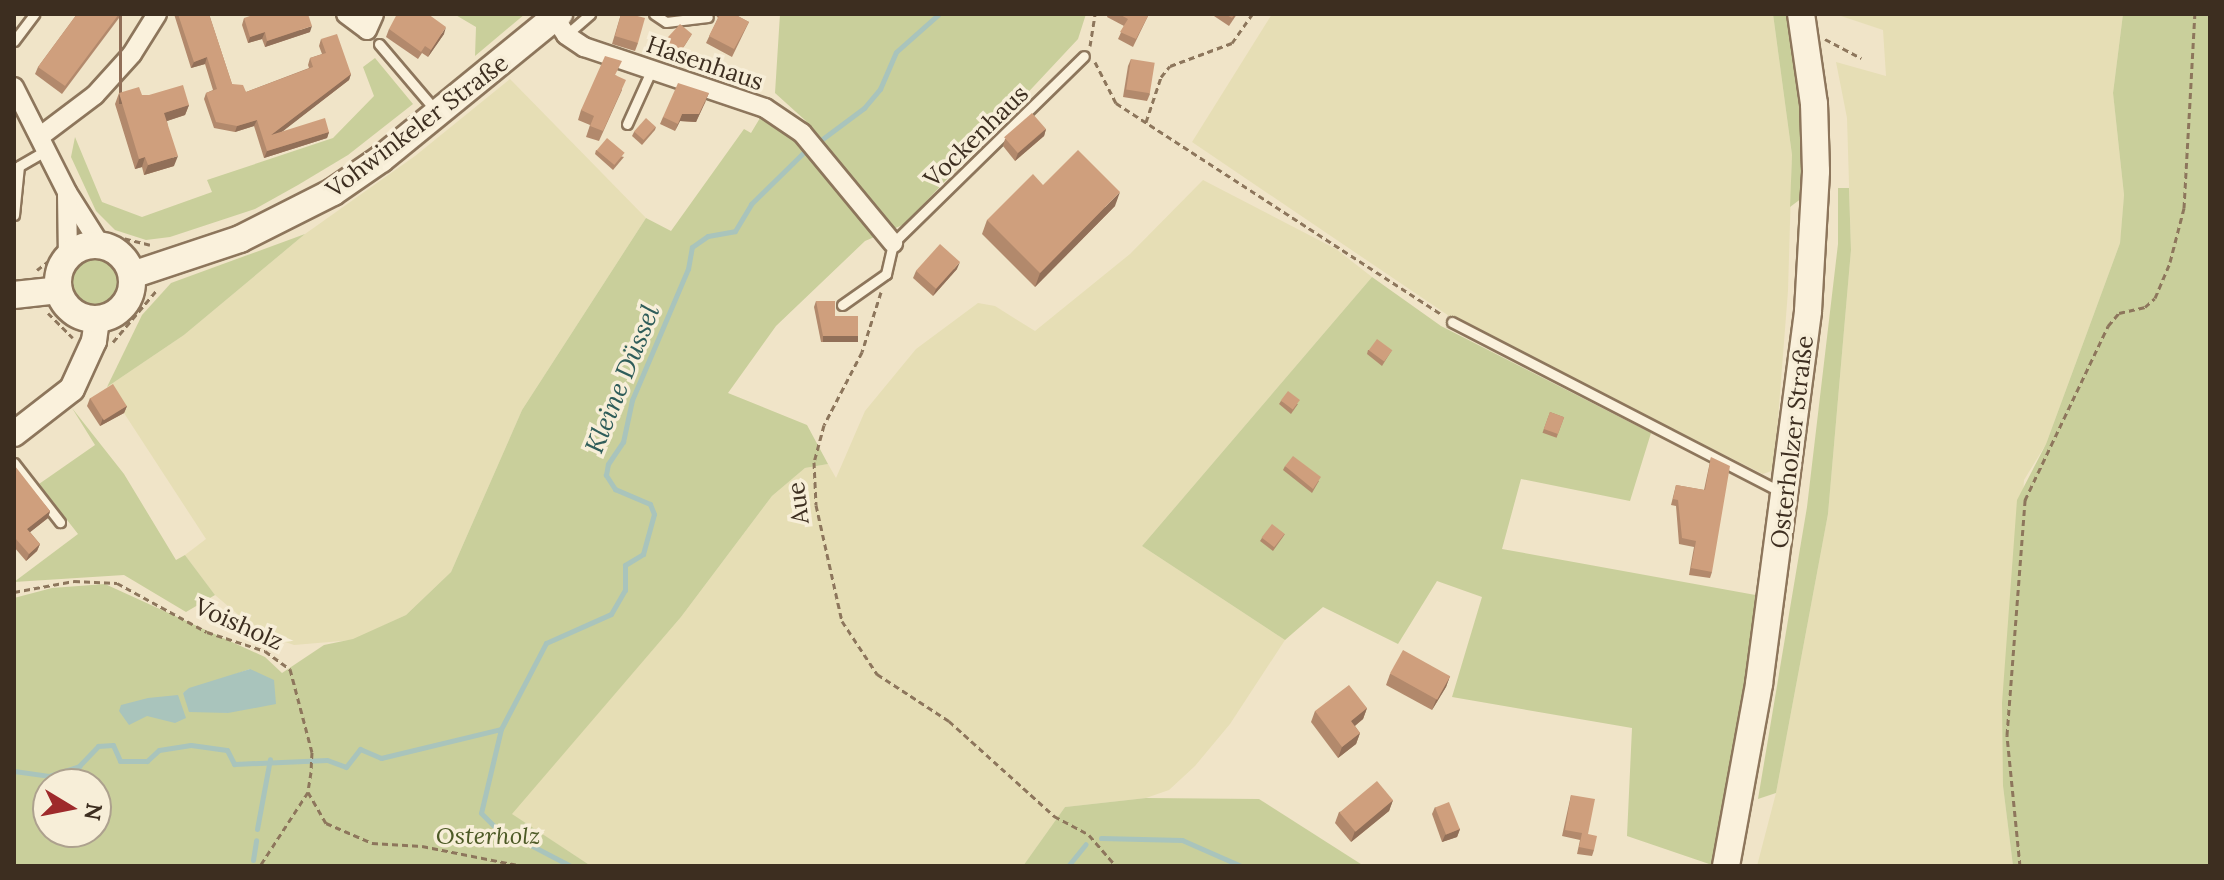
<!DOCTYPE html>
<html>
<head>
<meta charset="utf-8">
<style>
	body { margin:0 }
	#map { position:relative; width:2224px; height:880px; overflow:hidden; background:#f0e4c8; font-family:Lora,serif }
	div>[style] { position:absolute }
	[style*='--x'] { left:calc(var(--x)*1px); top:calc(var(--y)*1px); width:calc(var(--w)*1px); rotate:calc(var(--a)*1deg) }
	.farmland>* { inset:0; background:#e6deb5 }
	.green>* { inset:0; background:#c9cf9b }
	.round { border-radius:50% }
	.water>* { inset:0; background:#a9c4bc }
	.stream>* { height:5px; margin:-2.5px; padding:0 2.5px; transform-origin:2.5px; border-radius:2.5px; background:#a9c4bc }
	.path>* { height:3px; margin-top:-1.5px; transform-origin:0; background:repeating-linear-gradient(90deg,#8d765c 0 6px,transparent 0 10px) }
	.roads { filter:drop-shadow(2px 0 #8d765c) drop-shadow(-2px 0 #8d765c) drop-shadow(0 2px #8d765c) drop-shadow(0 -2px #8d765c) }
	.service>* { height:9px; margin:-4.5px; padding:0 4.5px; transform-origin:4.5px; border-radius:4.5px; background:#faf1dc }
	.minor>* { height:18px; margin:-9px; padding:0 9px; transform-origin:9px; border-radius:9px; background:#faf1dc }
	.tertiary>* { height:24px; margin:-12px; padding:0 12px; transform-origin:12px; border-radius:12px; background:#faf1dc }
	.secondary>* { height:26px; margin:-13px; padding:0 13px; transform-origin:13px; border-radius:13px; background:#faf1dc }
	.secondary>.ring { margin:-13px; padding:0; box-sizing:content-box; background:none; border:26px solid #faf1dc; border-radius:50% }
	.wall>* { inset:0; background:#b2896c; transform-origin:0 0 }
	.shaded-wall>* { inset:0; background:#916f58; transform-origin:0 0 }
	.building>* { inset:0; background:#cf9f7d; transform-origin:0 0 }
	span { translate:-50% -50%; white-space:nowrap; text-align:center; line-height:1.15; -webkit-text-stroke:7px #f7eed8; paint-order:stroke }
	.street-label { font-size:24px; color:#3d2e20 }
	.park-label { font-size:24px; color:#4d5a26; font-style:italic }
	.water-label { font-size:26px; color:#2f5d5a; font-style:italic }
	.frame { position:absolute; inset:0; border:16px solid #3d2e20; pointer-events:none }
	.north { position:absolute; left:32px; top:768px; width:80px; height:80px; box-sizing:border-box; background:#f7eed8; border:2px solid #ada18e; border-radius:50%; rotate:100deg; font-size:22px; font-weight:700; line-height:32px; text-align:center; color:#3d2e20 }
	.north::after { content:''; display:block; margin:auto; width:28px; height:36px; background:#9e2a2b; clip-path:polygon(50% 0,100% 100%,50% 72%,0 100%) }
</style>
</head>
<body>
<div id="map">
	<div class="farmland">
		<div style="clip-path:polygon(1272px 14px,1773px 14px,1792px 155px,1788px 291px,1774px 470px,1763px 474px,1455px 320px,1192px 142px)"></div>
		<div style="clip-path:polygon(1835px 14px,2123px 14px,2113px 93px,2124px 195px,2120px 243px,2046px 444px,2024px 480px,2003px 786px,2013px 866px,1757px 866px,1776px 793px,1828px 514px,1851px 250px,1847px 118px,1836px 62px,1886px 76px,1883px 30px)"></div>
		<div style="clip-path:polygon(510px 79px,646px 218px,522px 410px,451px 572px,406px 615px,353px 640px,294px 645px,261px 634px,215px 595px,185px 555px,206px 539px,107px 387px,184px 335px,305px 234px,415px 156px)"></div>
		<div style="clip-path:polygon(1203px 180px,1336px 249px,1372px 277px,1142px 546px,1285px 640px,1230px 724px,1195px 766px,1169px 790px,1146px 798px,1065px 807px,1023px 866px,591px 866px,511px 814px,681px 617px,772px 496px,805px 468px,828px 464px,836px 478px,865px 411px,916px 349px,978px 303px,995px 306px,1035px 331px,1130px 254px)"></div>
	</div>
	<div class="green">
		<div style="clip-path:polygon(454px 14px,525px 14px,475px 56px,476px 27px)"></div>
		<div style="clip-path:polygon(evenodd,780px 14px,1086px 14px,1078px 39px,905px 224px,865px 241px,776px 326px,728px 393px,807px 425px,828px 464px,805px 468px,772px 496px,681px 617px,512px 814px,591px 866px,14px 866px,14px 598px,52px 588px,105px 584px,265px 657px,282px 673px,324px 645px,353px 639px,406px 615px,451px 572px,522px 410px,646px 218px,671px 231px,744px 129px,751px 133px,763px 113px,795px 133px,806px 121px,775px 93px,780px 14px,250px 669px,228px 713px,214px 711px,183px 693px,250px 669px,780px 14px,48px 784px,96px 784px,96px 832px,48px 832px,48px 784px)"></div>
		<div style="clip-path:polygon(1773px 14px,1789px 14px,1805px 107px,1806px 195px,1790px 207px,1792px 155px)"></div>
		<div style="clip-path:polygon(2123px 14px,2210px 14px,2210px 866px,2013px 866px,2003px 786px,2002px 703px,2017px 500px,2046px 444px,2120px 243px,2124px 195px,2113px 93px)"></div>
		<div style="clip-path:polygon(375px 58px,413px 104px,348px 155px,298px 185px,255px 209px,170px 237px,146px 240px,115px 230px,96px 211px,71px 157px,75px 137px,102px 202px,142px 217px,212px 192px,207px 180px,333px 138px,374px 96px,363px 67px)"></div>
		<div style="clip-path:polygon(1838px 188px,1849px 188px,1851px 250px,1828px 514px,1776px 793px,1758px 799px,1807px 507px,1838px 244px)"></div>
		<div style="clip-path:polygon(305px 234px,184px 335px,107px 387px,142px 315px,171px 283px)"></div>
		<div class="round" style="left:73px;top:259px;width:46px;height:46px"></div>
		<div style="clip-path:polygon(1372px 277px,1441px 326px,1651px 433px,1630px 501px,1521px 479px,1502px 549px,1761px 596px,1715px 866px,1627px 836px,1632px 728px,1452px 697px,1482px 597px,1437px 581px,1398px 644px,1323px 607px,1285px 640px,1142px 546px)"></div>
		<div style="clip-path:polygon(72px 408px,124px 474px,176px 560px,185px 555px,215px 595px,186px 612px,124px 575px,14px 582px,78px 534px,39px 484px,95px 445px)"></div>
		<div style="clip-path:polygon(1146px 798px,1259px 799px,1364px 866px,1023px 866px,1065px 807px)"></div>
	</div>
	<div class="water">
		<div style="clip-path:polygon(250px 669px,274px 680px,276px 704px,228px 713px,189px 712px,183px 693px,189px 688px)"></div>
		<div style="clip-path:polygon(178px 695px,186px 718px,175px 723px,147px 716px,129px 725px,119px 711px,121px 705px,148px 698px)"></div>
	</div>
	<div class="stream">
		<div style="--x:817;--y:143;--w:59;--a:-36.7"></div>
		<div style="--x:864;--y:108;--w:25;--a:-50"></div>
		<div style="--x:880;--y:89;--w:40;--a:-66.6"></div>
		<div style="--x:896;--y:52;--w:57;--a:-41.5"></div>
		<div style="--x:501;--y:729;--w:86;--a:103.4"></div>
		<div style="--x:481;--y:813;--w:18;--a:45"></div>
		<div style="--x:494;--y:826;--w:87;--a:27.5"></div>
		<div style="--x:14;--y:771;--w:35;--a:8"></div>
		<div style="--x:49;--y:776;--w:32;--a:-18"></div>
		<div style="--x:79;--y:766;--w:28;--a:-46"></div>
		<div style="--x:98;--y:746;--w:15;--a:-4"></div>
		<div style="--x:113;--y:745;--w:17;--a:66"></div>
		<div style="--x:120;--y:761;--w:27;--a:0"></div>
		<div style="--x:147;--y:761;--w:16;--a:-43"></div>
		<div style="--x:159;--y:750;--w:32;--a:-9"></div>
		<div style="--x:191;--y:745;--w:36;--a:8"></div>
		<div style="--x:227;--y:750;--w:16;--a:63"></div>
		<div style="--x:234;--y:764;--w:93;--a:-2.5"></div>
		<div style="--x:327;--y:760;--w:20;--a:20"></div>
		<div style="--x:346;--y:767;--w:23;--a:-52"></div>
		<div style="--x:360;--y:749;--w:23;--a:23"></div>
		<div style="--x:381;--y:758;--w:123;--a:-13.6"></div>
		<div style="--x:501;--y:729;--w:97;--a:-62.4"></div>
		<div style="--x:546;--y:643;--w:71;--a:-24"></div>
		<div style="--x:611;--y:614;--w:28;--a:-60"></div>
		<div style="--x:625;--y:590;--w:25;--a:-90"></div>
		<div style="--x:625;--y:565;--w:21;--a:-31"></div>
		<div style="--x:643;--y:554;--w:41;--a:-74.6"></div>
		<div style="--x:654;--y:514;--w:11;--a:-112"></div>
		<div style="--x:650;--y:504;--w:38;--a:-157"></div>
		<div style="--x:615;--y:489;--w:17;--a:-123"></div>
		<div style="--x:606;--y:475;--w:11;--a:-80"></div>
		<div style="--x:608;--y:464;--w:27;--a:-56"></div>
		<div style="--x:623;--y:442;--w:43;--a:-77.9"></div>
		<div style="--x:632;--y:400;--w:142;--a:-66.9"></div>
		<div style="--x:688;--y:269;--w:22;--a:-80"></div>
		<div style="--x:692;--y:247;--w:19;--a:-35"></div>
		<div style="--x:708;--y:236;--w:27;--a:-10"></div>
		<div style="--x:735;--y:231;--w:31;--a:-59"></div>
		<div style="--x:751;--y:204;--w:80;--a:-44.5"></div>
		<div style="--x:257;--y:829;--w:71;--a:-79.5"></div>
		<div style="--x:1101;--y:838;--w:81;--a:1.4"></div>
		<div style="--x:1182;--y:840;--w:64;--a:23.8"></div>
		<div style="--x:253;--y:860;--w:20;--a:-81"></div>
		<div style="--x:1068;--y:866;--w:28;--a:-51"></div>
	</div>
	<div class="path">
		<div style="--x:1825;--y:39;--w:41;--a:27.8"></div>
		<div style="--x:1090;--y:46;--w:32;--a:-81"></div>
		<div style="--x:1095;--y:62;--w:46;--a:62.9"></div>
		<div style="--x:1116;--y:103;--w:389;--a:33"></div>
		<div style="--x:1146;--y:122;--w:47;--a:-71.6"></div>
		<div style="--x:1161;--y:77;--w:14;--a:-51"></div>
		<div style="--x:1170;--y:66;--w:66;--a:-20.4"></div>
		<div style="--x:1232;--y:43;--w:35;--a:-55"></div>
		<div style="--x:115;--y:236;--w:36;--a:14"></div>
		<div style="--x:37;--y:270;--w:16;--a:-38"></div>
		<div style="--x:881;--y:292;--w:63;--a:107.6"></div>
		<div style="--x:862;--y:352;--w:82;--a:117.5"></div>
		<div style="--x:824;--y:425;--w:38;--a:105"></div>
		<div style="--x:814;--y:462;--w:43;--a:87.3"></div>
		<div style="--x:816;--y:505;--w:119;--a:77.4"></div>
		<div style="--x:842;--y:621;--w:64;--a:56.6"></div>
		<div style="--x:877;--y:674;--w:86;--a:33.1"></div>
		<div style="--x:949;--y:721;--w:142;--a:42.1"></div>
		<div style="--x:1054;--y:816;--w:40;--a:28"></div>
		<div style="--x:1089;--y:835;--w:41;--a:48.9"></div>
		<div style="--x:48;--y:313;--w:35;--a:45"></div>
		<div style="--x:113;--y:342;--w:67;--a:-49.9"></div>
		<div style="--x:14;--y:592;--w:61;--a:-10.4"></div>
		<div style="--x:74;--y:581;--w:43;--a:2.7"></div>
		<div style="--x:117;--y:583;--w:102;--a:28.6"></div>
		<div style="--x:207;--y:632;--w:61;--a:18.1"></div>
		<div style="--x:265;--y:651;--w:31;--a:36"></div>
		<div style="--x:290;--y:669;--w:86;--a:75.2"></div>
		<div style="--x:312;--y:752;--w:20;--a:93"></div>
		<div style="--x:311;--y:772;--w:20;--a:99"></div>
		<div style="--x:308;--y:792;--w:88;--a:123"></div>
		<div style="--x:308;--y:792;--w:36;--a:60"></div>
		<div style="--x:326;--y:823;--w:50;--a:23.5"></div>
		<div style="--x:372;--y:843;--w:50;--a:3.4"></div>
		<div style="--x:422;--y:846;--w:103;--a:11.2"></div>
		<div style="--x:2020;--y:866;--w:132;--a:-95.7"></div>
		<div style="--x:2007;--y:735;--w:236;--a:-85.6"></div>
		<div style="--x:2025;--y:500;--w:193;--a:-64.5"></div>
		<div style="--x:2108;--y:326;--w:17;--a:-50"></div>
		<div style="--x:2119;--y:313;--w:27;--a:-13"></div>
		<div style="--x:2145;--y:307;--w:13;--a:-42"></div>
		<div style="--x:2155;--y:298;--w:39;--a:-67"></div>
		<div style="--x:2170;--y:262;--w:56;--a:-75.5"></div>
		<div style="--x:2184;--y:208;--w:194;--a:-86.8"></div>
	</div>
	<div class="roads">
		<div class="service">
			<div style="--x:654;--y:14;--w:14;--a:34"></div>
			<div style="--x:666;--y:22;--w:42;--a:-6.8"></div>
			<div style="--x:566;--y:35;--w:32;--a:-41"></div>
			<div style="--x:14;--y:41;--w:34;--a:-53"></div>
			<div style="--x:379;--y:44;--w:88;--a:49.6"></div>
			<div style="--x:627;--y:124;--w:58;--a:-65.6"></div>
			<div style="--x:14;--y:215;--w:49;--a:-84.2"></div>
			<div style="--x:19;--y:166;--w:34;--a:-30"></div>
			<div style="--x:842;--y:305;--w:54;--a:-35.2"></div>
			<div style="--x:886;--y:274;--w:32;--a:-77"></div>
			<div style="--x:893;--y:243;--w:267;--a:-44.4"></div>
			<div style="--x:1452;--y:322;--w:373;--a:27.3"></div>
			<div style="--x:14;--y:463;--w:75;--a:52.1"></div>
		</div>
		<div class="minor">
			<div style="--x:346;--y:14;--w:26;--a:37"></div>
			<div style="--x:367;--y:30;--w:17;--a:-66"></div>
			<div style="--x:552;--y:14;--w:25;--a:56"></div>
			<div style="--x:566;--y:35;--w:22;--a:34"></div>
			<div style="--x:584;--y:47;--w:191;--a:18.6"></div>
			<div style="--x:765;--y:108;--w:45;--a:34"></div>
			<div style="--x:802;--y:133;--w:143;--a:50.4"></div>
			<div style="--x:14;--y:87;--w:118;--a:63.2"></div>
			<div style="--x:67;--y:192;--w:64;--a:57.8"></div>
			<div style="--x:42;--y:135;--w:66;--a:-37"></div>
			<div style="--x:95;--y:95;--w:55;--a:-47.9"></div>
			<div style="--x:132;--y:54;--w:47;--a:-58"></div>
			<div style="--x:67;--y:194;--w:63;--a:89.1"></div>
		</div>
		<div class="tertiary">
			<div style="--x:14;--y:434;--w:73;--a:-37.8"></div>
			<div style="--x:72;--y:389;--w:53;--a:-65.4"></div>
			<div style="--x:94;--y:341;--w:21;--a:-82"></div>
		</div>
		<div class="secondary">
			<div class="ring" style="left:58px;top:245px;width:48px;height:48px"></div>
			<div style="--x:132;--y:275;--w:114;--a:-18.4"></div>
			<div style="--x:240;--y:239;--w:104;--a:-26.8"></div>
			<div style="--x:333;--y:192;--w:58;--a:-34.5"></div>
			<div style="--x:381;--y:159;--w:230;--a:-39.2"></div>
			<div style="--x:14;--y:295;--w:45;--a:-6.3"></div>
			<div style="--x:1726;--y:866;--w:185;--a:-79.7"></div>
			<div style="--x:1759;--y:684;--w:376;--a:-82.5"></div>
			<div style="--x:1808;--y:311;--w:140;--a:-86.7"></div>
			<div style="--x:1816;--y:171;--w:67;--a:-91.7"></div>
			<div style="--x:1814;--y:104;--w:91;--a:-98.2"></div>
		</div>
	</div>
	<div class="wall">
		<div style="clip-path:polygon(77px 14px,122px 14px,62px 94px,35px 74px,38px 67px)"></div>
		<div style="clip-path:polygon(174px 14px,209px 14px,232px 84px,246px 92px,309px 68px,308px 65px,310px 58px,322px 54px,319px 46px,321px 39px,351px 74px,349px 80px,281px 132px,329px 132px,327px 138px,264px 158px,254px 126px,235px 132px,214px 128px,204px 99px,206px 93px,213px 90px,205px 64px,191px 68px)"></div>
		<div style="clip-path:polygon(621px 14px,638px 43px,635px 51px,612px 44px)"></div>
		<div style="clip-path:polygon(715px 14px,734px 14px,749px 22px,732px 57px,706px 43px,718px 18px)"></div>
		<div style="clip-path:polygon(1108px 14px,1149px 14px,1133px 47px,1118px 39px,1124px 26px,1107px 17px)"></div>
		<div style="clip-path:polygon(1211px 14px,1237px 14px,1229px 26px)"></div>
		<div style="clip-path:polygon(244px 18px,310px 32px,265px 47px,262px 39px,248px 43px,242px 25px)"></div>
		<div style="clip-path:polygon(389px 29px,444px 34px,428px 57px,422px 53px,418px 59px,386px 37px)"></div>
		<div style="clip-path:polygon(692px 34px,673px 64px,657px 52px,658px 48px)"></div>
		<div style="clip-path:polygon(1131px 59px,1150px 94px,1147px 101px,1123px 97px,1128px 66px)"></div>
		<div style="clip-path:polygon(616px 75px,622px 90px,599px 141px,586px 137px,590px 125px,578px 120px,581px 110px)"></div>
		<div style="clip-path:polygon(119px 93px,142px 95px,189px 105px,185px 115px,167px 121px,174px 166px,144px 175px,142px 167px,135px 169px,115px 104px)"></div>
		<div style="clip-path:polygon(706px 101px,696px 122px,680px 121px,675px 131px,660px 124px,663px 117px)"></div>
		<div style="clip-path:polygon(656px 127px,655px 130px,642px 145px,632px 136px,634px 132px)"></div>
		<div style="clip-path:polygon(1046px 129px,1044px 136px,1015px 161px,1003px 146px,1005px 139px)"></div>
		<div style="clip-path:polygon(596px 150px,624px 157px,613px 170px,595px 154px)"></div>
		<div style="clip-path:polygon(1115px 206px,1035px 287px,982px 234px,987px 220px)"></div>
		<div style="clip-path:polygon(957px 269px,933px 296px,913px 278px,916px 271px)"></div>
		<div style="clip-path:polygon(816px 301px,835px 316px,856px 342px,821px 342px,814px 307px)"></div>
		<div style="clip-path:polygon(1368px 350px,1392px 350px,1382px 366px,1367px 354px)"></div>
		<div style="clip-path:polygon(90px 398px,127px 406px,124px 413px,100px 426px,87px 406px)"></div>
		<div style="clip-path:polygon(1281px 401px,1298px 404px,1291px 414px,1279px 404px)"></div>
		<div style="left:1550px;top:412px;width:15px;height:22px;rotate:20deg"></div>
		<div style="clip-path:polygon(1711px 457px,1712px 572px,1710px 578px,1689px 575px,1694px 547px,1679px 544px,1676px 506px,1671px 505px,1676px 485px,1704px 490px)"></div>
		<div style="clip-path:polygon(1285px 466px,1319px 481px,1312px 493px,1283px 470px)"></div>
		<div style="clip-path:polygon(14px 467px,50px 511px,48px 518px,30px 532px,40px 544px,37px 551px,26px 561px,14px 547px)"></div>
		<div style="clip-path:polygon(1285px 534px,1283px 537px,1273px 551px,1260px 541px,1262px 538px)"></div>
		<div style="clip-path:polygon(1390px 674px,1450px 676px,1446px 687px,1432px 710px,1386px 685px)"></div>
		<div style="clip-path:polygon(1367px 708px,1363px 719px,1355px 726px,1360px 733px,1356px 744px,1338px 758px,1311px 722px,1315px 711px)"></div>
		<div style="clip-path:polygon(1571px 795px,1594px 850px,1592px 856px,1577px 854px,1580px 840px,1562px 836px)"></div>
		<div style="clip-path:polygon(1393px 800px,1389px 811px,1351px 842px,1335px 823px,1339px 812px)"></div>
		<div style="clip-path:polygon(1435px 807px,1460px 829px,1457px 837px,1442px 842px,1432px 814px)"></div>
	</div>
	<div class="shaded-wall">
		<div style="left:119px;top:14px;width:3px;height:90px"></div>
		<div style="clip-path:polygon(312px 26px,310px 32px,265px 47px,267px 41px)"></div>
		<div style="clip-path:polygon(446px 27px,444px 34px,428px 57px,431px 50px)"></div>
		<div style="clip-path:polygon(265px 32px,262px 39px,248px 43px,250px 37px)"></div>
		<div style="clip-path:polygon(207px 57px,205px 64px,191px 68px,194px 62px)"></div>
		<div style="clip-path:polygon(351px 74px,349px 80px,269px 142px,271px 135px)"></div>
		<div style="clip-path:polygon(709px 93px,696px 122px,680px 121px,675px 131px,682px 114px)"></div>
		<div style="clip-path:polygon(189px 105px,185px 115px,161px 123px,164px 113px)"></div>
		<div style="clip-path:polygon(257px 120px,254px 126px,235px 132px,237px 126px)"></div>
		<div style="clip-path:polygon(1046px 129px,1044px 136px,1015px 161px,1018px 153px)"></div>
		<div style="clip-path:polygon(329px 132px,327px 138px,264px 158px,267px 151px)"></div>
		<div style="clip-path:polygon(178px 156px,174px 166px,144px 175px,148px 165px)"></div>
		<div style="clip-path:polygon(145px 157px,142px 167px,135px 169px,139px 159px)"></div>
		<div style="clip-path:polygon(1120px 192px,1115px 206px,1035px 287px,1040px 273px)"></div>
		<div style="clip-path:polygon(960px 262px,957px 269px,933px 296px,936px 289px)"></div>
		<div style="left:823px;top:336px;width:35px;height:6px"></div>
		<div style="clip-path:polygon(127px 406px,124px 413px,100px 426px,103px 418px)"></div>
		<div style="clip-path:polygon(50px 511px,48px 518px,24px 537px,27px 529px)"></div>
		<div style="clip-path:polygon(40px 544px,37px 551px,26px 561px,29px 554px)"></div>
		<div style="clip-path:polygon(1450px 676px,1446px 687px,1432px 710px,1436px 700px)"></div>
		<div style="clip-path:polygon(1367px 708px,1363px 719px,1347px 732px,1351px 721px)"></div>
		<div style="clip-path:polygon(1360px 733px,1356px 744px,1338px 758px,1342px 747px)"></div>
		<div style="clip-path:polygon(1393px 800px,1389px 811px,1351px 842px,1355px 831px)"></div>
		<div style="clip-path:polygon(1460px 829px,1457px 837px,1442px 842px,1445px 835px)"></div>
	</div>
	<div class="building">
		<div style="clip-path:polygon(77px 14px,119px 14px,65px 86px,38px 67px)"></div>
		<div style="clip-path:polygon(178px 14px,209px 14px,232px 84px,243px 85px,246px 92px,313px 67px,310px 58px,326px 53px,321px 39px,337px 34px,351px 74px,271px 135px,325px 118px,329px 132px,267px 151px,257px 120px,237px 126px,216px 122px,206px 93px,217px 89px,207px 57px,194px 62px)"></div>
		<div style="clip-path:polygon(256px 14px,308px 14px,312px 26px,267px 41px,265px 32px,250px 37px,244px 18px)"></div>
		<div style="clip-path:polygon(397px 14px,428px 14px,446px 27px,431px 50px,425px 46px,421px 52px,389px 29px)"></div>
		<div style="clip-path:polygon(621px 14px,630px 14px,645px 18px,638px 43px,615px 36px)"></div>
		<div style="clip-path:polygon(720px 14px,734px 14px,749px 22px,734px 49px,709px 36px)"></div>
		<div style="clip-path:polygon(1119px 14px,1149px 14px,1136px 39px,1120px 32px,1128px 19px)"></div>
		<div style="clip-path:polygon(1225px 14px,1235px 14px,1232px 18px)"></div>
		<div style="clip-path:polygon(680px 24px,692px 34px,675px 60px,658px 48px)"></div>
		<div style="clip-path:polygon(605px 56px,622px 61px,615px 75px,626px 80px,603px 131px,590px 126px,594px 116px,581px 110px)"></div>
		<div style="left:1131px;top:59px;width:24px;height:31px;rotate:9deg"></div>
		<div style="clip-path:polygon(678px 83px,709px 93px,699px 114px,682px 114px,678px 124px,663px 117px)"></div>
		<div style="clip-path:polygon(183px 85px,189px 105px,164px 113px,178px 156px,148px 165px,145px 157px,139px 159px,119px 93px,139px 87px,142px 95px,149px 95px)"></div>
		<div style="left:1032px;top:113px;width:21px;height:37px;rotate:49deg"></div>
		<div style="left:646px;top:118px;width:13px;height:18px;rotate:42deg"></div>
		<div style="left:607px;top:138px;width:23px;height:16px;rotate:40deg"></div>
		<div style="clip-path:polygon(1078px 150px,1120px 192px,1040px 273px,987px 220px,1033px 174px,1043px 185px)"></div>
		<div style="left:940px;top:244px;width:27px;height:36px;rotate:42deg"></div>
		<div style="clip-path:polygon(816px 301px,835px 301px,835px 316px,858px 316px,858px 336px,823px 336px)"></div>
		<div style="left:1377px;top:339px;width:19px;height:14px;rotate:36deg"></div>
		<div style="left:113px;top:384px;width:26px;height:27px;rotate:58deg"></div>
		<div style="left:1288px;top:391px;width:15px;height:12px;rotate:37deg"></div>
		<div style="left:1550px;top:412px;width:15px;height:18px;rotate:20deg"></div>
		<div style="clip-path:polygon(1293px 456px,1321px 477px,1313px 489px,1285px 466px)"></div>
		<div style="clip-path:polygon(1711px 457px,1730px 466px,1712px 572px,1691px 568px,1696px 541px,1682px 538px,1678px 500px,1673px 499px,1676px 485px,1705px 490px)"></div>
		<div style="clip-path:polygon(15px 466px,50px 511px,27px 529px,40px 544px,29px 554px,15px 538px,14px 539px)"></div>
		<div style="left:1272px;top:524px;width:16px;height:17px;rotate:38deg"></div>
		<div style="left:1403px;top:650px;width:54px;height:27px;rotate:29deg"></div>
		<div style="clip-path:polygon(1349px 685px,1367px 708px,1351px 721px,1360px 733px,1342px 747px,1315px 711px)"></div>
		<div style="left:1377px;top:781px;width:25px;height:49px;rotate:50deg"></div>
		<div style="clip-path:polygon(1571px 795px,1595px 799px,1588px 834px,1597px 836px,1594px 850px,1579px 847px,1582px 833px,1565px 830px)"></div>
		<div style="left:1449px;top:802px;width:29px;height:15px;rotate:68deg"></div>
	</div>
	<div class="street-label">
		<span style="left:705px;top:63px;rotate:19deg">Hasenhaus</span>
		<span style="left:417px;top:126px;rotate:-37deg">Vohwinkeler Straße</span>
		<span style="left:976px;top:136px;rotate:-44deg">Vockenhaus</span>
		<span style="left:1792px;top:442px;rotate:-83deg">Osterholzer Straße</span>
		<span style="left:798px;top:503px;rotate:-97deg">Aue</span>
		<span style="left:239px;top:624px;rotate:24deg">Voisholz</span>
	</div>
	<div class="park-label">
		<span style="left:488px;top:836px">Osterholz</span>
	</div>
	<div class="water-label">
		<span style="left:622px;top:379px;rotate:-68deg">Kleine Düssel</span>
	</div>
	<div class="frame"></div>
	<div class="north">N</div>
</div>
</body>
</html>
